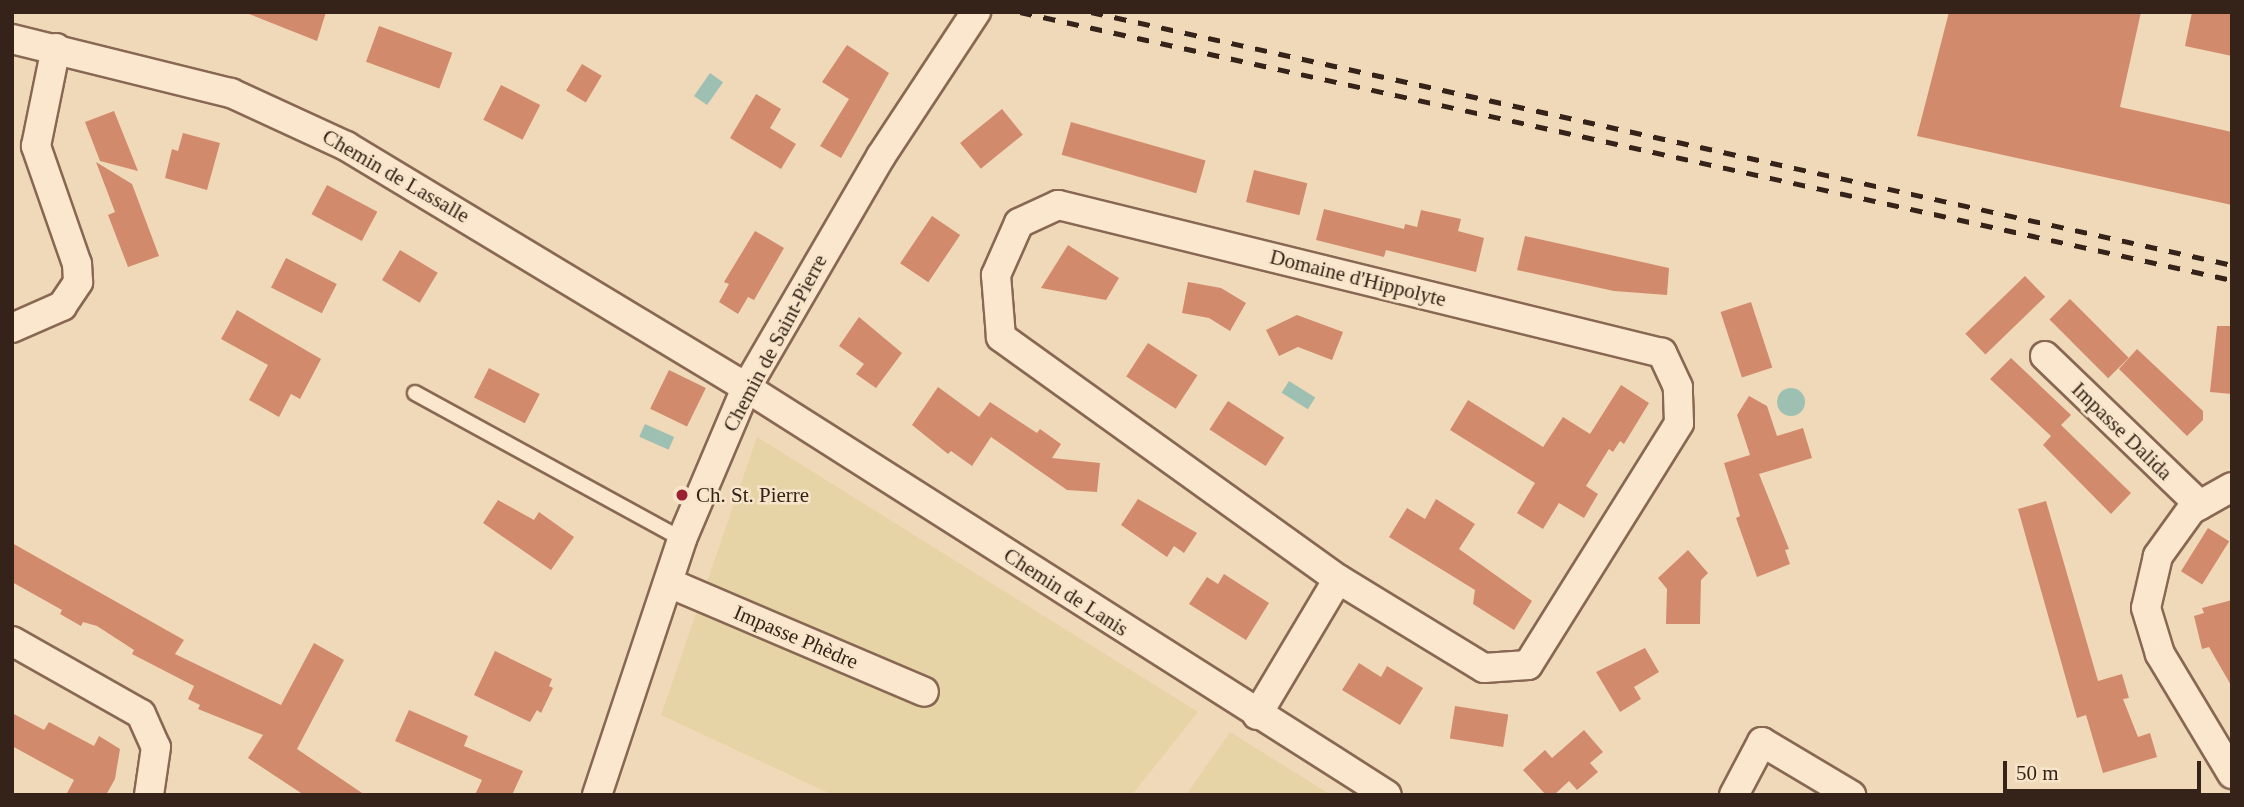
<!DOCTYPE html>
<html>
<head>
<meta charset="utf-8">
<style>
	body { margin:0 }
	#map { position:relative; width:2244px; height:807px; overflow:hidden; background:#f0d9b9; font-family:Georgia,serif }
	div>[style] { position:absolute }
	[style*='--x'] { left:calc(var(--x)*1px); top:calc(var(--y)*1px); width:calc(var(--w)*1px); rotate:calc(var(--a)*1deg) }
	.farmland>* { inset:0; background:#e6d4a6 }
	.water>* { inset:0; background:#9ec0b2; transform-origin:0 0 }
	.round { border-radius:50% }
	.building>* { inset:0; background:#d28a6c; transform-origin:0 0 }
	.roads { filter:drop-shadow(2px 0 #886853) drop-shadow(-2px 0 #886853) drop-shadow(0 2px #886853) drop-shadow(0 -2px #886853) }
	.lane>* { height:14px; margin:-7px; padding:0 7px; transform-origin:7px; border-radius:7px; background:#fbe7cd }
	.street>* { height:28px; margin:-14px; padding:0 14px; transform-origin:14px; border-radius:14px; background:#fbe7cd }
	.rail>* { height:5px; margin-top:-2.5px; transform-origin:0; background:repeating-linear-gradient(90deg,#352319 0 12px,transparent 0 24px) }
	.dots>* { width:19px; height:19px; translate:-50% -50%; box-sizing:border-box; border:4px solid #f7e4c9; border-radius:50% }
	span { translate:-50% -50%; white-space:nowrap; text-align:center; line-height:1.15; -webkit-text-stroke:5px #f7e4c9; paint-order:stroke }
	.street-label { font-size:21px; color:#352319 }
	.poi-label { font-size:21px; color:#352319 }
	.left { translate:0 -50%; text-align:left }
	.frame { position:absolute; inset:0; border:14px solid #352319; pointer-events:none }
	.scale { position:absolute; left:2003px; top:761px; width:198px; height:32px; box-sizing:border-box; border:4px solid #352319; border-top:0; padding-left:9px; font-size:21px; line-height:24px; white-space:nowrap; color:#352319; -webkit-text-stroke:5px #f7e4c9; paint-order:stroke }
</style>
</head>
<body>
<div id="map">
	<div class="farmland">
		<div style="clip-path:polygon(757px 437px,1198px 712px,1132px 795px,833px 795px,661px 715px)"></div>
		<div style="clip-path:polygon(1230px 732px,1331px 795px,1186px 795px)"></div>
	</div>
	<div class="water">
		<div style="left:710px;top:73px;width:16px;height:28px;rotate:35deg"></div>
		<div style="left:1289px;top:381px;width:31px;height:14px;rotate:32deg"></div>
		<div class="round" style="left:1777px;top:388px;width:28px;height:28px"></div>
		<div style="left:645px;top:424px;width:32px;height:14px;rotate:24deg"></div>
	</div>
	<div class="building">
		<div style="clip-path:polygon(244px 12px,326px 12px,317px 41px)"></div>
		<div style="clip-path:polygon(1949px 12px,2141px 12px,2120px 107px,2232px 132px,2232px 205px,1917px 136px)"></div>
		<div style="clip-path:polygon(2192px 12px,2232px 12px,2232px 56px,2185px 46px)"></div>
		<div style="left:379px;top:26px;width:78px;height:38px;rotate:20deg"></div>
		<div style="clip-path:polygon(847px 45px,889px 73px,841px 158px,820px 146px,849px 99px,822px 82px)"></div>
		<div style="left:582px;top:64px;width:23px;height:31px;rotate:31deg"></div>
		<div style="left:501px;top:85px;width:44px;height:39px;rotate:27deg"></div>
		<div style="clip-path:polygon(756px 94px,781px 109px,770px 128px,796px 144px,781px 169px,730px 138px)"></div>
		<div style="left:1002px;top:109px;width:33px;height:54px;rotate:51deg"></div>
		<div style="clip-path:polygon(114px 111px,138px 171px,100px 161px,85px 122px)"></div>
		<div style="left:1071px;top:122px;width:140px;height:34px;rotate:16deg"></div>
		<div style="clip-path:polygon(183px 133px,220px 143px,207px 190px,165px 178px,172px 149px,178px 151px)"></div>
		<div style="clip-path:polygon(96px 162px,132px 184px,159px 256px,128px 267px,108px 215px,115px 212px)"></div>
		<div style="left:1254px;top:170px;width:55px;height:33px;rotate:14deg"></div>
		<div style="left:327px;top:185px;width:57px;height:33px;rotate:28deg"></div>
		<div style="clip-path:polygon(1324px 209px,1404px 229px,1405px 224px,1417px 227px,1421px 210px,1461px 219px,1458px 231px,1484px 238px,1476px 272px,1386px 250px,1384px 257px,1316px 240px)"></div>
		<div style="left:932px;top:216px;width:34px;height:57px;rotate:34deg"></div>
		<div style="clip-path:polygon(755px 231px,784px 248px,754px 300px,748px 297px,738px 314px,719px 302px,729px 284px,724px 282px)"></div>
		<div style="clip-path:polygon(1525px 236px,1669px 268px,1667px 295px,1614px 291px,1517px 270px)"></div>
		<div style="clip-path:polygon(1068px 245px,1119px 278px,1106px 300px,1041px 288px)"></div>
		<div style="left:400px;top:250px;width:44px;height:35px;rotate:31deg"></div>
		<div style="left:286px;top:258px;width:57px;height:33px;rotate:27deg"></div>
		<div style="left:2025px;top:276px;width:29px;height:83px;rotate:46deg"></div>
		<div style="clip-path:polygon(1188px 282px,1221px 288px,1246px 303px,1230px 331px,1209px 318px,1182px 313px)"></div>
		<div style="left:2070px;top:299px;width:83px;height:29px;rotate:45deg"></div>
		<div style="left:1751px;top:302px;width:69px;height:32px;rotate:72deg"></div>
		<div style="clip-path:polygon(237px 310px,321px 359px,300px 399px,291px 394px,279px 417px,249px 400px,268px 365px,221px 339px)"></div>
		<div style="clip-path:polygon(1297px 315px,1343px 332px,1332px 360px,1298px 347px,1279px 356px,1266px 330px)"></div>
		<div style="clip-path:polygon(859px 317px,902px 353px,876px 388px,856px 374px,864px 364px,839px 346px)"></div>
		<div style="clip-path:polygon(2217px 326px,2232px 326px,2232px 394px,2210px 392px)"></div>
		<div style="left:1148px;top:343px;width:59px;height:40px;rotate:33deg"></div>
		<div style="clip-path:polygon(2137px 349px,2203px 411px,2203px 420px,2187px 436px,2119px 369px)"></div>
		<div style="clip-path:polygon(2011px 358px,2071px 415px,2061px 425px,2131px 493px,2111px 514px,2043px 445px,2051px 436px,1990px 379px)"></div>
		<div style="left:489px;top:368px;width:57px;height:33px;rotate:27deg"></div>
		<div style="left:669px;top:370px;width:41px;height:43px;rotate:26deg"></div>
		<div style="clip-path:polygon(1621px 385px,1649px 403px,1624px 444px,1620px 441px,1613px 452px,1609px 449px,1586px 486px,1598px 494px,1584px 518px,1559px 503px,1543px 529px,1517px 513px,1535px 483px,1450px 430px,1468px 400px,1543px 447px,1563px 417px,1590px 434px)"></div>
		<div style="clip-path:polygon(938px 387px,979px 417px,990px 402px,1037px 433px,1040px 429px,1061px 444px,1052px 458px,1100px 463px,1097px 492px,1067px 490px,991px 437px,972px 466px,951px 451px,948px 454px,912px 425px)"></div>
		<div style="clip-path:polygon(1749px 396px,1767px 406px,1777px 436px,1803px 428px,1812px 458px,1759px 474px,1789px 549px,1785px 550px,1790px 564px,1757px 577px,1736px 518px,1740px 516px,1724px 463px,1750px 455px,1737px 415px)"></div>
		<div style="left:1228px;top:401px;width:67px;height:34px;rotate:33deg"></div>
		<div style="clip-path:polygon(1138px 499px,1197px 533px,1184px 553px,1174px 546px,1167px 557px,1121px 525px)"></div>
		<div style="clip-path:polygon(1436px 499px,1475px 524px,1459px 549px,1532px 601px,1514px 630px,1473px 604px,1475px 590px,1389px 537px,1407px 508px,1425px 519px)"></div>
		<div style="clip-path:polygon(498px 500px,534px 520px,539px 512px,574px 537px,551px 570px,483px 523px)"></div>
		<div style="clip-path:polygon(2046px 501px,2098px 681px,2122px 674px,2129px 698px,2123px 699px,2138px 737px,2150px 733px,2157px 757px,2103px 773px,2086px 715px,2077px 718px,2018px 509px)"></div>
		<div style="left:2208px;top:528px;width:25px;height:51px;rotate:32deg"></div>
		<div style="clip-path:polygon(12px 543px,184px 640px,175px 654px,281px 705px,314px 643px,344px 660px,297px 749px,365px 795px,304px 795px,248px 758px,263px 735px,198px 709px,200px 705px,188px 699px,194px 686px,132px 654px,134px 650px,97px 626px,83px 622px,81px 626px,60px 614px,62px 610px,12px 582px)"></div>
		<div style="clip-path:polygon(1688px 550px,1708px 573px,1701px 580px,1700px 624px,1666px 624px,1667px 589px,1658px 578px)"></div>
		<div style="clip-path:polygon(1224px 574px,1269px 603px,1246px 640px,1189px 604px,1207px 577px,1218px 584px)"></div>
		<div style="clip-path:polygon(2232px 600px,2232px 687px,2209px 647px,2202px 649px,2194px 616px,2204px 613px,2202px 608px)"></div>
		<div style="clip-path:polygon(1645px 648px,1659px 672px,1634px 687px,1641px 699px,1620px 712px,1596px 672px)"></div>
		<div style="clip-path:polygon(495px 651px,552px 679px,549px 686px,553px 688px,541px 713px,537px 710px,530px 722px,474px 695px)"></div>
		<div style="clip-path:polygon(1359px 663px,1381px 677px,1387px 666px,1423px 688px,1400px 725px,1342px 690px)"></div>
		<div style="left:1455px;top:706px;width:54px;height:33px;rotate:9deg"></div>
		<div style="clip-path:polygon(409px 710px,468px 736px,464px 746px,523px 771px,512px 795px,475px 795px,482px 780px,395px 741px)"></div>
		<div style="clip-path:polygon(12px 713px,44px 730px,49px 722px,94px 746px,99px 736px,120px 749px,115px 779px,106px 795px,66px 795px,74px 780px,12px 746px)"></div>
		<div style="clip-path:polygon(1584px 730px,1603px 752px,1590px 763px,1598px 772px,1577px 790px,1569px 781px,1554px 795px,1546px 795px,1523px 770px,1545px 750px,1552px 758px)"></div>
	</div>
	<div class="roads">
		<div class="lane">
			<div style="--x:415;--y:393;--w:304;--a:28.7"></div>
		</div>
		<div class="street">
			<div style="--x:12;--y:39;--w:226;--a:13.9"></div>
			<div style="--x:231;--y:93;--w:127;--a:24.7"></div>
			<div style="--x:346;--y:146;--w:455;--a:31.1"></div>
			<div style="--x:736;--y:381;--w:771;--a:32.45"></div>
			<div style="--x:12;--y:328;--w:55;--a:-23.7"></div>
			<div style="--x:62;--y:306;--w:29;--a:-56"></div>
			<div style="--x:78;--y:282;--w:18;--a:-93"></div>
			<div style="--x:77;--y:264;--w:125;--a:-109.2"></div>
			<div style="--x:36;--y:146;--w:100;--a:-78.5"></div>
			<div style="--x:2045;--y:356;--w:215;--a:43.9"></div>
			<div style="--x:2232;--y:487;--w:47;--a:150.7"></div>
			<div style="--x:2191;--y:510;--w:57;--a:125.7"></div>
			<div style="--x:2158;--y:556;--w:53;--a:103"></div>
			<div style="--x:2146;--y:608;--w:48;--a:73.1"></div>
			<div style="--x:2160;--y:654;--w:140;--a:59"></div>
			<div style="--x:669;--y:583;--w:277;--a:23.1"></div>
			<div style="--x:12;--y:641;--w:148;--a:29.5"></div>
			<div style="--x:141;--y:714;--w:36;--a:66"></div>
			<div style="--x:156;--y:747;--w:49;--a:98.3"></div>
			<div style="--x:1257;--y:715;--w:158;--a:-59.2"></div>
			<div style="--x:1338;--y:579;--w:171;--a:31.4"></div>
			<div style="--x:1484;--y:668;--w:44;--a:-3.9"></div>
			<div style="--x:1528;--y:665;--w:285;--a:-58"></div>
			<div style="--x:1679;--y:423;--w:36;--a:-92"></div>
			<div style="--x:1678;--y:387;--w:38;--a:-115"></div>
			<div style="--x:1662;--y:353;--w:622;--a:-166.23"></div>
			<div style="--x:1058;--y:205;--w:43;--a:155.2"></div>
			<div style="--x:1019;--y:223;--w:57;--a:113.9"></div>
			<div style="--x:996;--y:275;--w:62;--a:85.4"></div>
			<div style="--x:1001;--y:337;--w:415;--a:35.7"></div>
			<div style="--x:597;--y:795;--w:270;--a:-71.6"></div>
			<div style="--x:682;--y:539;--w:164;--a:-67"></div>
			<div style="--x:746;--y:388;--w:268;--a:-59.8"></div>
			<div style="--x:881;--y:156;--w:173;--a:-56.6"></div>
			<div style="--x:1734;--y:795;--w:60;--a:-62.2"></div>
			<div style="--x:1762;--y:742;--w:104;--a:30.8"></div>
		</div>
	</div>
	<div class="rail">
		<div style="--x:1020;--y:12;--w:1241;--a:12.47"></div>
		<div style="--x:1091;--y:12;--w:1169;--a:12.5"></div>
	</div>
	<div class="dots">
		<div style="left:682px;top:495px;background:#9a1f30"></div>
	</div>
	<div class="street-label">
		<span style="left:396px;top:176px;rotate:30deg">Chemin de Lassalle</span>
		<span style="left:1358px;top:278px;rotate:14deg">Domaine d'Hippolyte</span>
		<span style="left:775px;top:343px;rotate:-62deg">Chemin de Saint-Pierre</span>
		<span style="left:2122px;top:431px;rotate:44deg">Impasse Dalida</span>
		<span style="left:1066px;top:592px;rotate:33deg">Chemin de Lanis</span>
		<span style="left:796px;top:637px;rotate:23deg">Impasse Phèdre</span>
	</div>
	<div class="poi-label">
		<span class="left" style="left:696px;top:495px">Ch. St. Pierre</span>
	</div>
	<div class="frame"></div>
	<div class="scale">50 m</div>
</div>
</body>
</html>
